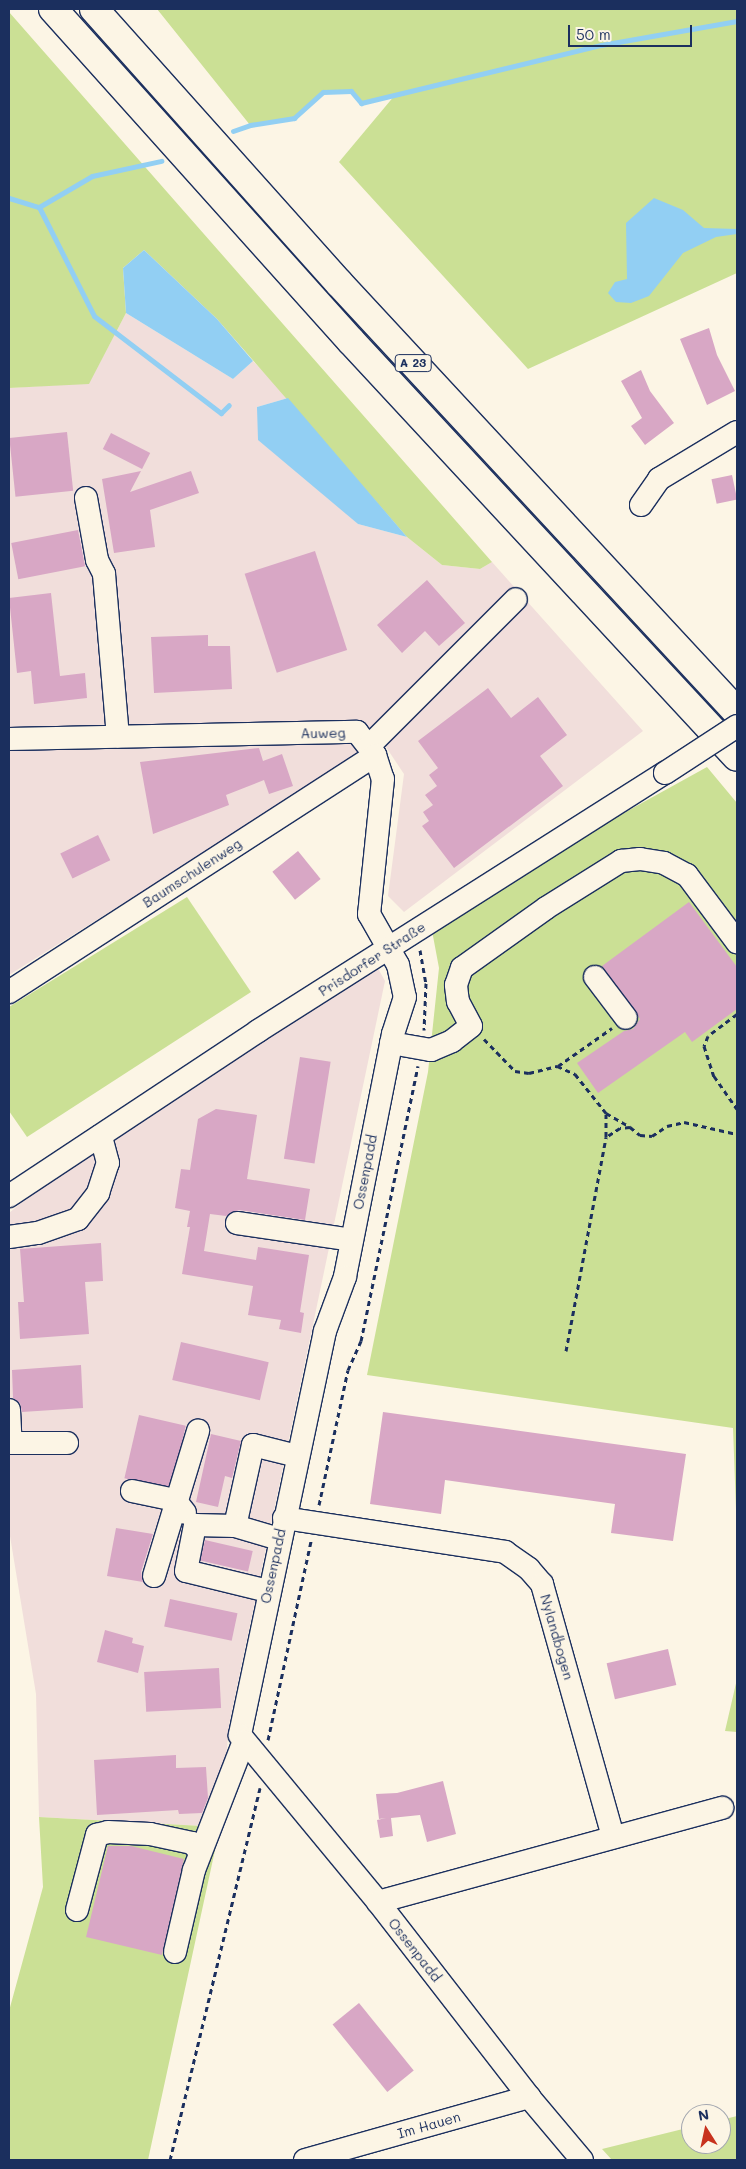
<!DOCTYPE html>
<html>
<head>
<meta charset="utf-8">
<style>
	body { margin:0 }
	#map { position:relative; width:746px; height:2169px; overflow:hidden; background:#fcf5e5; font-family:Mali,sans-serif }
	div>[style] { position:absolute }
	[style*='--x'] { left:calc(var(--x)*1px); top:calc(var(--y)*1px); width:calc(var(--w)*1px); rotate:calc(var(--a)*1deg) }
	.built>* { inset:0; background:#f1dedb }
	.green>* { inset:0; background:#cbe095 }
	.water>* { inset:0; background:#92cff3 }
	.stream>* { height:5px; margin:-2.5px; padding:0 2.5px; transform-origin:2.5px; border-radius:2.5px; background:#92cff3 }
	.building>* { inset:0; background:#d8a7c5; transform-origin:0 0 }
	.path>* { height:3px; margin-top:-1.5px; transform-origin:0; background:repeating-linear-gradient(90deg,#1b2f5e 0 5px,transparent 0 9px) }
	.roads { filter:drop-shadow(1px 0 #1b2f5e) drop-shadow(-1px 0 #1b2f5e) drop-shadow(0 1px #1b2f5e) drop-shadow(0 -1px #1b2f5e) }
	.minor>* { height:22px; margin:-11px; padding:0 11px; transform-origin:11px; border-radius:11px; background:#fcf5e5 }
	.highway>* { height:28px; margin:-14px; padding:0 14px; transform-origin:14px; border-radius:14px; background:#fcf5e5 }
	.bridges { filter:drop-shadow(1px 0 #1b2f5e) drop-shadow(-1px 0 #1b2f5e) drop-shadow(0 1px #1b2f5e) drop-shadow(0 -1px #1b2f5e) }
	.minor-bridge>* { height:22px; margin:-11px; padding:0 11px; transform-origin:11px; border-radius:11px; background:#fcf5e5 }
	span { translate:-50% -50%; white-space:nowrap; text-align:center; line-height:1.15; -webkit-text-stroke:4px #fcf5e5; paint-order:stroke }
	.shield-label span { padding:1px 4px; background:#fcf5e5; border:1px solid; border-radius:4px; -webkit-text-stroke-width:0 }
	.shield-label { font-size:12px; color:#1b2f5e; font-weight:700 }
	.street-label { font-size:14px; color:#1b2f5e }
	.frame { position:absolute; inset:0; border:10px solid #1b2f5e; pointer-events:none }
	.north { position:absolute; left:681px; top:2104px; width:50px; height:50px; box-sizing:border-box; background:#fcf5e5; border:1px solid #a2a6af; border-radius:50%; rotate:350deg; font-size:14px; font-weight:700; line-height:20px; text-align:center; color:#1b2f5e }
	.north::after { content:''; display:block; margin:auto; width:18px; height:22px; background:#c8321e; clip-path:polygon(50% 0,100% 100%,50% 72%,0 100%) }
	.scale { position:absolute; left:568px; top:25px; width:124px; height:22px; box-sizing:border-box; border:2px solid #1b2f5e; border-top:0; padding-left:6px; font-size:15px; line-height:18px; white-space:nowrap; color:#1b2f5e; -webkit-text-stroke:4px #fcf5e5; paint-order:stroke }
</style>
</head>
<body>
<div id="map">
	<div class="built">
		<div style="clip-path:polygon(126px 313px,233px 379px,253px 361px,288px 398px,257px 407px,358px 524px,407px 537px,442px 565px,480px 569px,492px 562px,643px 731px,404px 912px,388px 896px,404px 774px,382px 741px,9px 975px,9px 388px,89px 383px)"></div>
		<div style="clip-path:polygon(371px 956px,385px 981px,229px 1725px,220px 1827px,39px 1817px,36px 1694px,9px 1530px,9px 1213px,101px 1137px)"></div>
	</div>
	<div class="green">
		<div style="clip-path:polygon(157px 9px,737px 9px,737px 273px,528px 369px,339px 162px,395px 95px,361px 103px,351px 91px,323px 92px,294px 118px,250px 125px)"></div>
		<div style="clip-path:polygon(9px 12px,492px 562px,480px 569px,442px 565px,407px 537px,217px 319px,144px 250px,123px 268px,126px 313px,89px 384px,9px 388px)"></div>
		<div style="clip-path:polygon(707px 767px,737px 803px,737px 1537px,733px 1428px,367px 1375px,428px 1072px,439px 968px,430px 920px)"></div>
		<div style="clip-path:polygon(187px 897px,251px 992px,27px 1137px,9px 1111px,9px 1007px)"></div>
		<div style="clip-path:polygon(737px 1679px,737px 1732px,725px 1731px)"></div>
		<div style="clip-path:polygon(39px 1817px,220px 1827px,148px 2160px,9px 2160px,9px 2011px,43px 1887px)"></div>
		<div style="clip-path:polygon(737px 2116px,737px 2160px,612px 2160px,602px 2149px,691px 2127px,691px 2144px,721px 2144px,721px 2120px)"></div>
	</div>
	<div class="water">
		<div style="clip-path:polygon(654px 198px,683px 210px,704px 228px,737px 229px,737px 234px,716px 237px,683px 253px,649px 296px,631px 303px,616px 302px,608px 293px,615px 282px,627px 279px,626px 223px)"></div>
		<div style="clip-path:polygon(144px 250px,217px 319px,253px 361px,233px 379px,126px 313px,123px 268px)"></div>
		<div style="clip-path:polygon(288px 398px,407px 537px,358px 524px,258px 440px,257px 407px)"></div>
	</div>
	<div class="stream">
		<div style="--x:233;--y:131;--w:18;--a:-19"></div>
		<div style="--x:250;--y:125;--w:45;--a:-9"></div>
		<div style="--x:294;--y:118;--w:39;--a:-42"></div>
		<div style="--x:323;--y:92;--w:28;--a:-2"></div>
		<div style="--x:351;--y:91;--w:16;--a:50"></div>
		<div style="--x:361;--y:103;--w:247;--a:-13.6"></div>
		<div style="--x:601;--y:45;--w:138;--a:-10"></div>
		<div style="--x:9;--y:198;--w:31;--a:17"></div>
		<div style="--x:39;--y:207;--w:122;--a:63.2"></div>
		<div style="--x:94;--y:316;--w:160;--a:37.4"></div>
		<div style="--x:221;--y:413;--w:11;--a:-45"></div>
		<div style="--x:39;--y:207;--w:61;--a:-30.3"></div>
		<div style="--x:92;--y:176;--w:71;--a:-12.3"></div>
	</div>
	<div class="building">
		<div style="clip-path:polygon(709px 328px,717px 355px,735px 391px,707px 405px,680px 339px)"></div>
		<div style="clip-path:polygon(641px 370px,650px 391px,674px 423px,645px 445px,631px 426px,642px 418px,621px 381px)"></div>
		<div style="left:67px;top:432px;width:59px;height:58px;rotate:84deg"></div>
		<div style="left:111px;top:433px;width:44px;height:18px;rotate:27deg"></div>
		<div style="clip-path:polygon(141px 471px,130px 492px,191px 471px,199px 493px,150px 510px,155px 547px,114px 553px,102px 479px)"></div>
		<div style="left:732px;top:475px;width:25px;height:21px;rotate:78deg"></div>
		<div style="left:78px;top:530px;width:37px;height:68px;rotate:79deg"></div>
		<div style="left:315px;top:551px;width:104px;height:74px;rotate:72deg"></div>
		<div style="clip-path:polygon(427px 580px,465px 623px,439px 646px,425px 631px,402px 653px,377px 625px)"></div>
		<div style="clip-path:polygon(51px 593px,60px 676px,85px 673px,87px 698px,34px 704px,31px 671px,17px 673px,9px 598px)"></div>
		<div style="clip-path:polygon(208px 635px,208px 646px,230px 646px,232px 689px,154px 693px,151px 637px)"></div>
		<div style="clip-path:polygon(488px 688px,511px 718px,538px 697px,567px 735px,540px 756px,563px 786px,454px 868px,422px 826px,429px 821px,423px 812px,433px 805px,425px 795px,437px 786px,429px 775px,438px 768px,418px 741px)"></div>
		<div style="clip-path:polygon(259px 748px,263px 761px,282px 754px,293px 786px,269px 794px,264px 780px,226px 795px,229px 805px,153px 834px,140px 762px)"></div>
		<div style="left:98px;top:835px;width:28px;height:42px;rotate:64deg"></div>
		<div style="left:298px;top:851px;width:36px;height:33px;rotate:51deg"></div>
		<div style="clip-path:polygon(689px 902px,737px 967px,737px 1009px,692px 1042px,685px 1032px,598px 1093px,577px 1063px,624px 1031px,633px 1029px,640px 1019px,602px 966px)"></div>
		<div style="left:300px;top:1057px;width:31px;height:103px;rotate:9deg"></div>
		<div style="clip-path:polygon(216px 1109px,257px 1115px,247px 1179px,310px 1189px,305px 1220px,239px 1210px,226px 1216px,210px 1214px,204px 1251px,256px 1260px,258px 1247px,309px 1255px,300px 1312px,304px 1313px,301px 1333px,279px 1329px,281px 1320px,248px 1315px,253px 1286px,182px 1274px,190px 1227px,187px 1227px,190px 1211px,175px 1208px,181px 1169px,190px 1170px,198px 1119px)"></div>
		<div style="clip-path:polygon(101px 1243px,103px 1281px,85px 1282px,89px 1334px,20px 1339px,18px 1302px,24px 1302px,20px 1249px)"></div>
		<div style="left:181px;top:1342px;width:90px;height:39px;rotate:13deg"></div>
		<div style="clip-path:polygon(81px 1365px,83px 1408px,22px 1412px,20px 1403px,13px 1398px,12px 1370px)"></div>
		<div style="clip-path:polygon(383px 1412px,686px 1454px,673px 1541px,611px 1533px,615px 1504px,445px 1480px,441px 1514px,370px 1504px)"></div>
		<div style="left:139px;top:1415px;width:48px;height:65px;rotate:13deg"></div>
		<div style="clip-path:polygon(211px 1434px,241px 1441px,232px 1478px,225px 1476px,218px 1507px,196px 1502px)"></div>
		<div style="clip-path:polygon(116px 1528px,153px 1534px,141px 1572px,143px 1582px,107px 1576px)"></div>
		<div style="left:205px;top:1540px;width:49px;height:21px;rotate:13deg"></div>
		<div style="left:170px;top:1599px;width:69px;height:28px;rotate:12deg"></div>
		<div style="clip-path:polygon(105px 1630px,133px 1638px,132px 1643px,144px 1646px,138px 1673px,97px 1662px)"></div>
		<div style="left:668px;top:1649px;width:37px;height:63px;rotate:77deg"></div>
		<div style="left:219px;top:1668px;width:40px;height:75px;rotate:87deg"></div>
		<div style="clip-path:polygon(176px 1755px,176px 1768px,206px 1767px,208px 1798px,202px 1813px,179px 1814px,178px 1810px,97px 1815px,94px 1760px)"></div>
		<div style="clip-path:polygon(443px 1781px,456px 1834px,427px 1842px,420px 1815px,391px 1818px,393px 1836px,380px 1838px,377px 1820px,386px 1818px,379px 1819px,376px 1794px,397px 1793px)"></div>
		<div style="clip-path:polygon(108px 1846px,131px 1846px,184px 1859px,162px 1955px,86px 1937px)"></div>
		<div style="left:359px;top:2003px;width:87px;height:34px;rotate:51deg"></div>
	</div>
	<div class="path">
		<div style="--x:420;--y:950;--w:34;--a:80"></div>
		<div style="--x:426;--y:983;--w:47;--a:92.4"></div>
		<div style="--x:737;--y:1014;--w:36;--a:143"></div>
		<div style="--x:708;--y:1036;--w:11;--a:112"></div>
		<div style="--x:704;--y:1046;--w:32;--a:72"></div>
		<div style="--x:714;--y:1076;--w:40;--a:55.1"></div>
		<div style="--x:484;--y:1039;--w:45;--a:45.9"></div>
		<div style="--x:515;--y:1071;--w:14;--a:8"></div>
		<div style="--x:529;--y:1073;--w:29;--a:-14"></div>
		<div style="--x:557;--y:1066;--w:20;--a:24"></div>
		<div style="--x:575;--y:1074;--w:50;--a:51.5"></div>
		<div style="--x:606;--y:1113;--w:28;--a:30"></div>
		<div style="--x:630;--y:1127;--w:10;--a:174"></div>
		<div style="--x:620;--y:1128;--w:17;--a:147"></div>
		<div style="--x:606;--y:1137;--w:24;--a:-90"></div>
		<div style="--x:558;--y:1066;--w:66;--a:-35.1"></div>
		<div style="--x:630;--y:1127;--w:13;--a:39"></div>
		<div style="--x:640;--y:1135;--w:12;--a:5"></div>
		<div style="--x:652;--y:1136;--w:18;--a:-34"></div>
		<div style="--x:667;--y:1126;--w:17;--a:-13"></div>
		<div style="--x:684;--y:1122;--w:54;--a:12.8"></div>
		<div style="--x:566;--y:1351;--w:218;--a:-79.4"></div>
		<div style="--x:319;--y:1505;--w:138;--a:-77.9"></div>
		<div style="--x:348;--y:1370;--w:32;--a:-66"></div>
		<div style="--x:361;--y:1341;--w:281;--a:-78.3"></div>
		<div style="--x:268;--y:1740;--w:204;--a:-77.8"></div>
		<div style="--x:170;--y:2160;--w:383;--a:-76.4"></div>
	</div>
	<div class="roads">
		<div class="minor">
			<div style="--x:86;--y:498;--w:63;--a:79.9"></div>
			<div style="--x:97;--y:560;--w:16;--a:63"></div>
			<div style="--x:104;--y:574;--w:163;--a:85.1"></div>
			<div style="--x:641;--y:505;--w:32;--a:-55"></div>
			<div style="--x:659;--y:479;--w:91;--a:-31.1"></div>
			<div style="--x:9;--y:739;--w:348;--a:-1.2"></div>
			<div style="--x:357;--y:732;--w:29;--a:52"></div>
			<div style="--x:375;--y:755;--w:25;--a:72"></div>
			<div style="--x:383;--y:779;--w:136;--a:95.9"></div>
			<div style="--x:369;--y:914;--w:59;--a:60.4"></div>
			<div style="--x:398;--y:965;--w:33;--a:78"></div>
			<div style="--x:405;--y:997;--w:39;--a:108"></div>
			<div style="--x:393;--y:1034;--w:248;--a:101.2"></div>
			<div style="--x:345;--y:1277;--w:58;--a:110.3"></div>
			<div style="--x:325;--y:1331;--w:413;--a:101.9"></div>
			<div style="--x:240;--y:1735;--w:217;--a:50.4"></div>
			<div style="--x:378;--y:1902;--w:247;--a:52.2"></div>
			<div style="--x:370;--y:745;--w:206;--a:-45"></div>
			<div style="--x:595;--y:977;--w:51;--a:52.9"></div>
			<div style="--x:9;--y:992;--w:436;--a:-32.9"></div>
			<div style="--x:391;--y:1043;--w:41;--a:9.9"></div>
			<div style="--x:431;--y:1050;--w:23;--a:-23"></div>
			<div style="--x:452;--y:1041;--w:24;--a:-38"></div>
			<div style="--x:471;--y:1026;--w:27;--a:-118"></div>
			<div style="--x:458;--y:1002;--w:17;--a:-97"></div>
			<div style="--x:456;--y:985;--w:18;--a:-71"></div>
			<div style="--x:462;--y:968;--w:103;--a:-35.5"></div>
			<div style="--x:546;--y:908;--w:89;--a:-32.1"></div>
			<div style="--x:621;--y:861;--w:19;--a:-6"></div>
			<div style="--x:640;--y:859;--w:24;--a:9"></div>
			<div style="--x:664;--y:863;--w:26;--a:28"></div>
			<div style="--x:687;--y:875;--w:84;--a:53.3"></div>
			<div style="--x:9;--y:1196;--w:299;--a:-33.5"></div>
			<div style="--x:258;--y:1031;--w:482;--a:-32.4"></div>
			<div style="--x:237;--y:1223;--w:116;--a:8.4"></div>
			<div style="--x:9;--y:1237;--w:29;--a:-8"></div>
			<div style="--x:38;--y:1233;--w:42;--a:-19.3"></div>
			<div style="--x:78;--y:1219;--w:33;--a:-52"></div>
			<div style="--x:98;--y:1193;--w:32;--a:-72"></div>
			<div style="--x:108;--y:1163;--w:28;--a:-105"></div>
			<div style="--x:9;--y:1410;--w:33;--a:87"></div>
			<div style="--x:11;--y:1443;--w:56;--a:0"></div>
			<div style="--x:132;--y:1491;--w:44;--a:11.8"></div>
			<div style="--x:175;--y:1500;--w:16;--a:52"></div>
			<div style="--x:284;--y:1518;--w:224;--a:8.7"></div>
			<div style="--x:505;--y:1552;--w:29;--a:35"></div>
			<div style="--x:529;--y:1569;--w:20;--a:49"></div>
			<div style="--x:542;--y:1584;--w:263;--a:74.3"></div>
			<div style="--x:235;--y:1526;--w:83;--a:-77.5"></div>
			<div style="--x:253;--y:1445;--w:45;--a:14"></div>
			<div style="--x:154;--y:1576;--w:152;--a:-73.1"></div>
			<div style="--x:268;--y:1591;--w:84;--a:-166.3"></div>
			<div style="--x:186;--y:1571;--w:47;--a:-78.9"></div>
			<div style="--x:195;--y:1525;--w:40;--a:1.4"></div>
			<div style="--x:235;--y:1526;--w:46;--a:16.5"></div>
			<div style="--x:378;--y:1902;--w:357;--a:-15.3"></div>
			<div style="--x:77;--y:1910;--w:78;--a:-75.1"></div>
			<div style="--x:97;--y:1835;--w:11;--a:-15"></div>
			<div style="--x:108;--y:1832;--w:42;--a:2.7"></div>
			<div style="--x:150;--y:1834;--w:43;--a:12.1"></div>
			<div style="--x:192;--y:1843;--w:12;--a:48"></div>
			<div style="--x:175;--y:1952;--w:84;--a:-77"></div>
			<div style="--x:194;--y:1870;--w:138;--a:-68.8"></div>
			<div style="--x:305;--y:2160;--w:233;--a:-15.7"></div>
			<div style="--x:529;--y:2097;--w:82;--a:49.9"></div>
		</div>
		<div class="highway">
			<div style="--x:53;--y:9;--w:446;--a:48.1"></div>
			<div style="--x:351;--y:341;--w:567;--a:47.14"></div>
			<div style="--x:94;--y:9;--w:368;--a:48.2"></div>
			<div style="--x:339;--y:283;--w:585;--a:47.15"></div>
		</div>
	</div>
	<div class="bridges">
		<div class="minor-bridge">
			<div style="--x:665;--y:773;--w:86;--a:-33.1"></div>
		</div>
	</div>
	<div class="shield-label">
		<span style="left:413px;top:363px">A 23</span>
	</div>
	<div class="street-label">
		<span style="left:323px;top:733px;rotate:-1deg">Auweg</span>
		<span style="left:192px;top:873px;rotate:-33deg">Baumschulenweg</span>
		<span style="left:372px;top:959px;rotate:-33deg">Prisdorfer Straße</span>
		<span style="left:365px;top:1172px;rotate:-79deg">Ossenpadd</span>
		<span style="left:273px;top:1566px;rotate:-78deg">Ossenpadd</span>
		<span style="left:557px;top:1637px;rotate:74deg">Nylandbogen</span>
		<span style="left:415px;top:1950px;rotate:52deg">Ossenpadd</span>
		<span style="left:429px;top:2125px;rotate:-16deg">Im Hauen</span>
	</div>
	<div class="frame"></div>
	<div class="north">N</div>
	<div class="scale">50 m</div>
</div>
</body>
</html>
